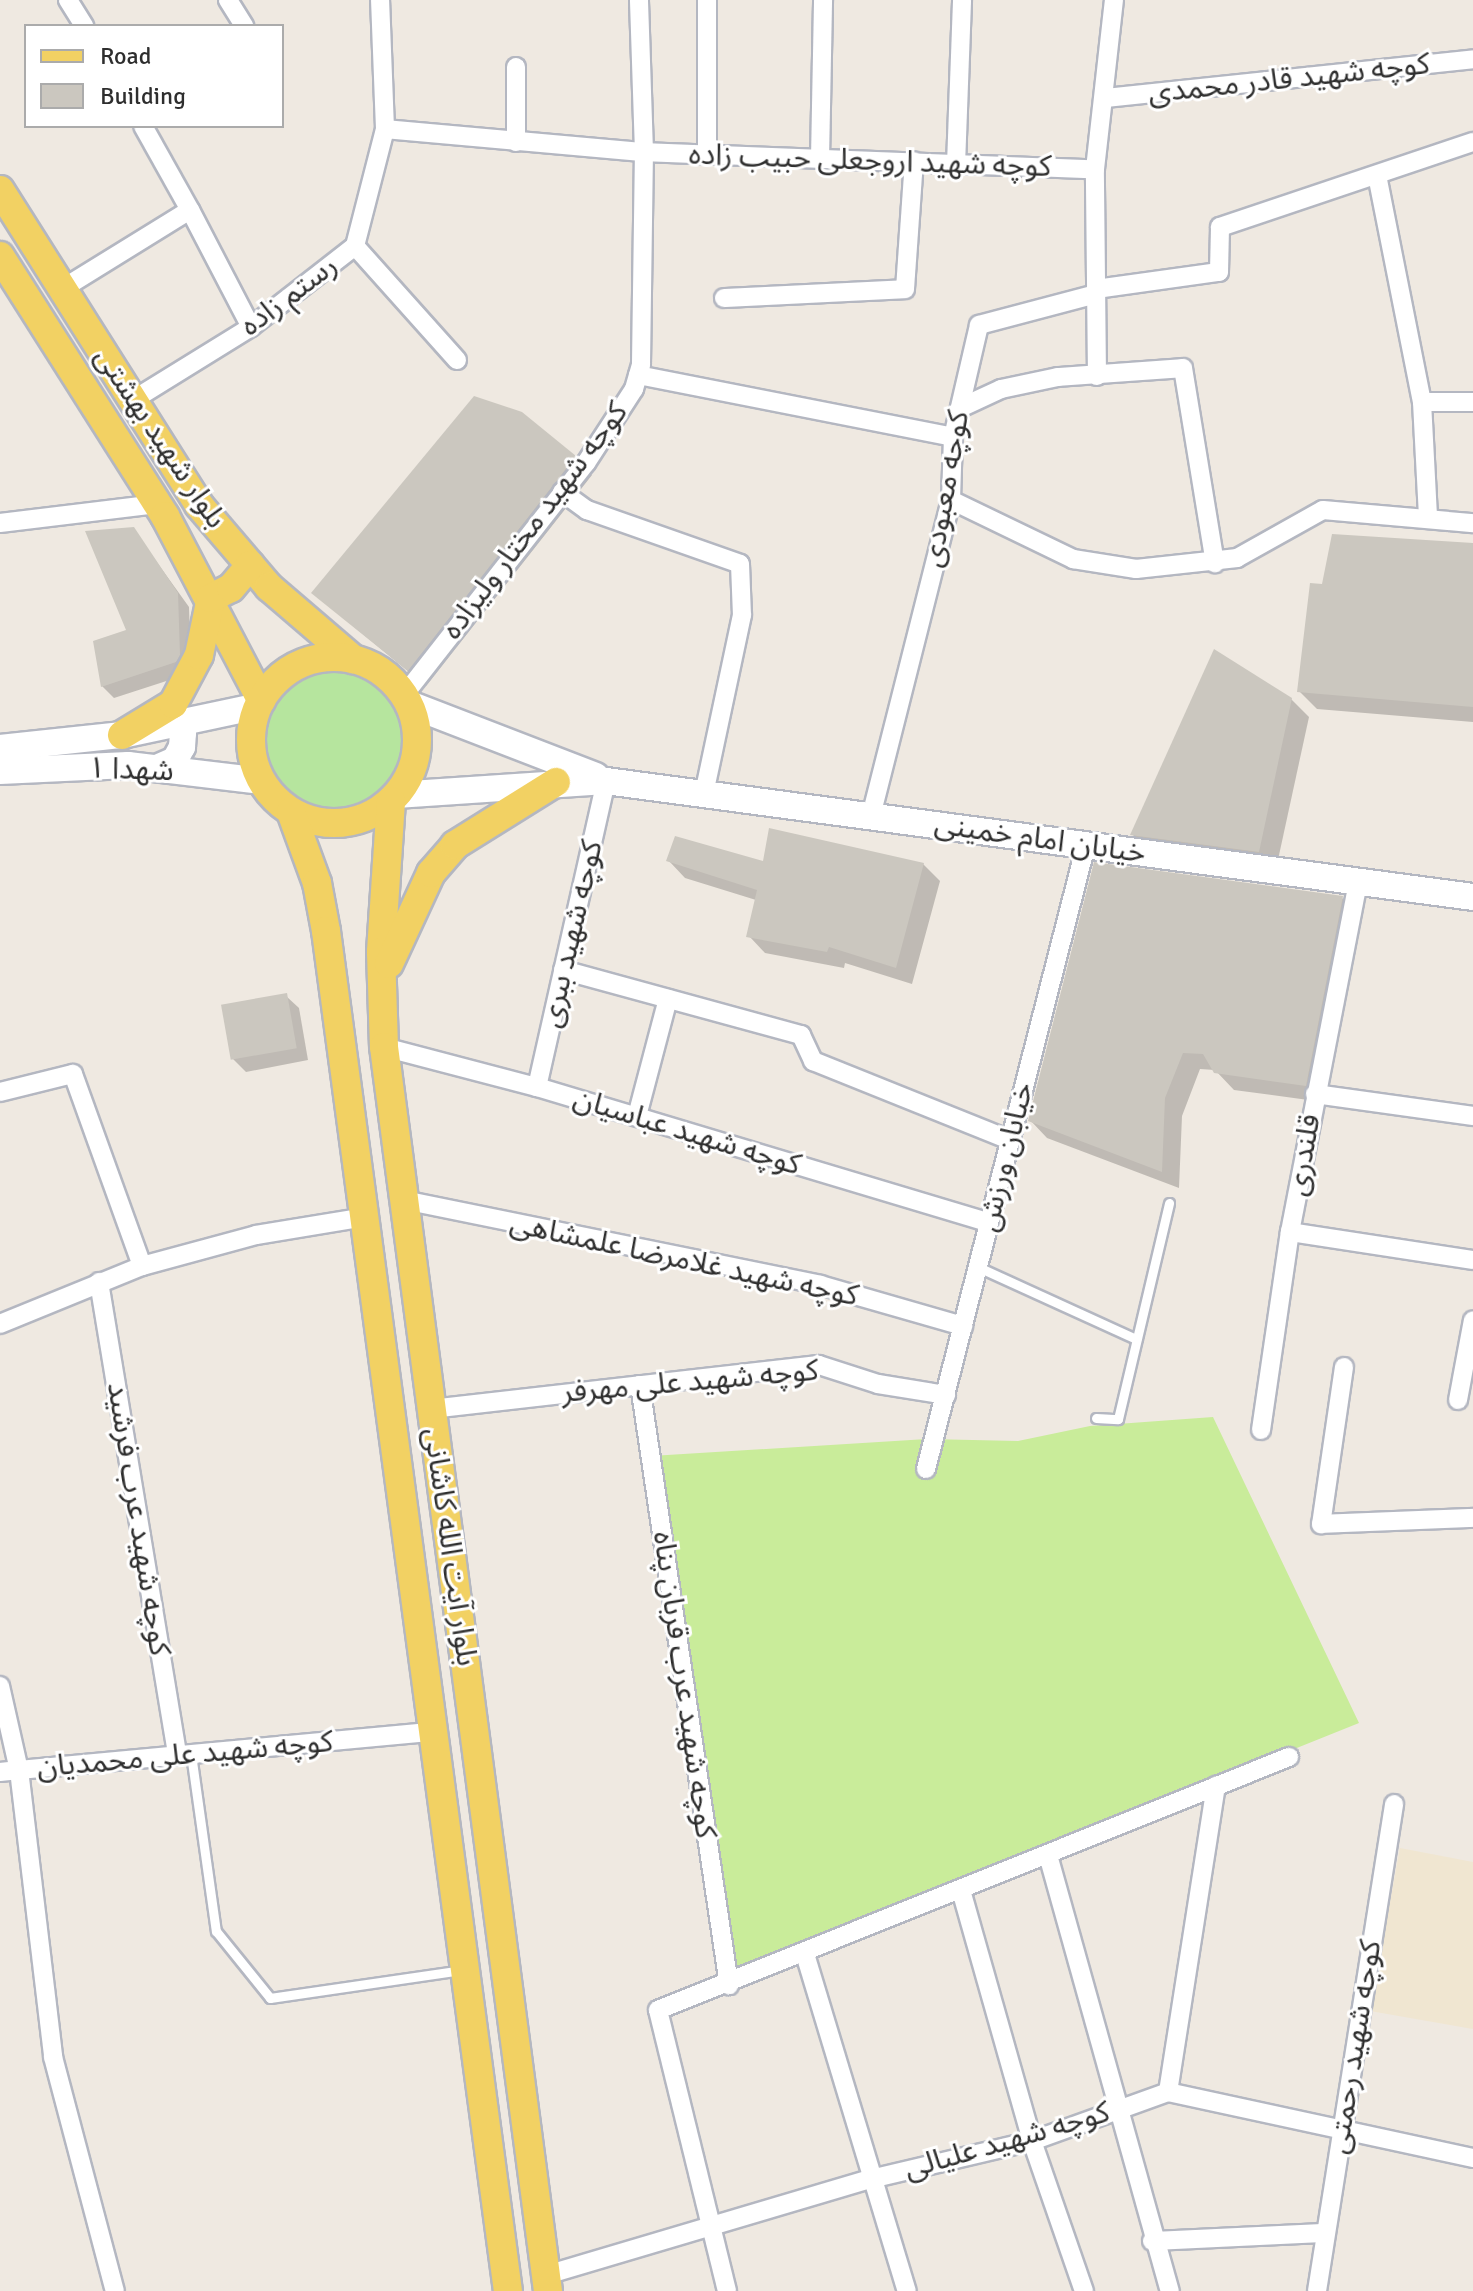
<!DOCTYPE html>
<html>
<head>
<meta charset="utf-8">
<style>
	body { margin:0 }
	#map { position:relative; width:1473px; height:2291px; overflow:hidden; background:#efe9e1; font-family:Signika,"Noto Sans Arabic",sans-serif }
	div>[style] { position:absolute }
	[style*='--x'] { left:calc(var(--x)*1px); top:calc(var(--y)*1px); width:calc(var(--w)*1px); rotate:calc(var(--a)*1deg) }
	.education>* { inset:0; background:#f0e6d1 }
	.green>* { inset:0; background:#b6e59e }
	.round { border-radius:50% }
	.pitch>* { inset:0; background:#c9ec9a }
	.shadow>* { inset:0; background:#0003 }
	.building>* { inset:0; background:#cbc7bf; transform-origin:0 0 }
	.roads { filter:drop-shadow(2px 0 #b4b7c1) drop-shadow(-2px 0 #b4b7c1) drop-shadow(0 2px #b4b7c1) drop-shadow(0 -2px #b4b7c1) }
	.lane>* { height:9px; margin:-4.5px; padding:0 4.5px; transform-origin:4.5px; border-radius:4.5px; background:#fff }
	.street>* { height:18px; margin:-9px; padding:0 9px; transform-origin:9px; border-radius:9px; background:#fff }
	.secondary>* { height:26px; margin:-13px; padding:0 13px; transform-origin:13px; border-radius:13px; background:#fff }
	.primary>* { height:28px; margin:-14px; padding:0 14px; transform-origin:14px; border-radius:14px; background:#f2d163 }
	.primary>.ring { margin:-14px; padding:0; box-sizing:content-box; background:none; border:28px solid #f2d163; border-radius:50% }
	span { translate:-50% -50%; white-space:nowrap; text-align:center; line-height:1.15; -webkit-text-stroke:6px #fff; paint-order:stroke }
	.street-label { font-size:30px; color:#2e2e2e }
	.legend { position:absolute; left:24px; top:24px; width:260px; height:104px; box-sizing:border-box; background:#fff; border:2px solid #ababab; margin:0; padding:10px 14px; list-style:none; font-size:24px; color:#2e2e2e }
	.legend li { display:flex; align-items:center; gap:16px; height:40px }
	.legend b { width:40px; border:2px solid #ababab }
</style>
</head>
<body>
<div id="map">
	<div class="education">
		<div style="clip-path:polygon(1400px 1848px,1473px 1862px,1473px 2029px,1370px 2011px)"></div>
	</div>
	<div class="green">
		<div class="round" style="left:266px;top:670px;width:138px;height:138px"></div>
	</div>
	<div class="pitch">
		<div style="clip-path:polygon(1213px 1417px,1359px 1723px,735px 1974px,651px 1456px,927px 1439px,1018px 1441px,1090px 1426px)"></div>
	</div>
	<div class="shadow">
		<div style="clip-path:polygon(522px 414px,592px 475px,426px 686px,313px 593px)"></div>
		<div style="clip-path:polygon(133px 529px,189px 607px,191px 668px,188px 674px,114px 698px,102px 686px,129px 631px)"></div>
		<div style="clip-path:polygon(1473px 545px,1473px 722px,1317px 709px,1299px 691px,1324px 586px)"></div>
		<div style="clip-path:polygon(1291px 699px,1309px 717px,1276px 869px,1150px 852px,1133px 835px)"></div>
		<div style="clip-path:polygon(669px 861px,923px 864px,940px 881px,912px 984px,845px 963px,844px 968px,765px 953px,749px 936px,756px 900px,685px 878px)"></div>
		<div style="clip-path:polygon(1342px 898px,1359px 915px,1323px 1102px,1234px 1090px,1215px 1070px,1200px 1069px,1182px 1116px,1179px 1188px,1047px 1138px,1030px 1120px)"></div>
		<div style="clip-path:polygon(286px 996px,299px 1008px,308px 1060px,246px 1072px,233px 1059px)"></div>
	</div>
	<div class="building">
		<div style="clip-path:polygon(474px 396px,522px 412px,576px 456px,408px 671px,311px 593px)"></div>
		<div style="clip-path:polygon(134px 527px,178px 593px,180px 655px,176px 662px,101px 687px,93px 641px,126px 630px,85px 531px)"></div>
		<div style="clip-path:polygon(1332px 534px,1473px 543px,1473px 707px,1297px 692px,1310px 583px,1322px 584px)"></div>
		<div style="clip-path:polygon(1214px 649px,1292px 698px,1259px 852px,1130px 835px)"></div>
		<div style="clip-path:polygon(769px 828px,924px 863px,896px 968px,829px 947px,827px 952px,746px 937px,757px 890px,666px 861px,675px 836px,763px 861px)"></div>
		<div style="clip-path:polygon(1094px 862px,1343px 896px,1306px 1086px,1214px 1073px,1203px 1054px,1183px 1053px,1165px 1098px,1162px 1172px,1028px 1121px)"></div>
		<div style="left:287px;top:993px;width:56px;height:67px;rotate:80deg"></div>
	</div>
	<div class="roads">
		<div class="lane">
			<div style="--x:978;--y:1267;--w:174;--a:24.5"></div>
			<div style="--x:1096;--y:1418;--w:22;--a:3"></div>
			<div style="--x:1118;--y:1419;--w:222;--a:-76.7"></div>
			<div style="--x:191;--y:1754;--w:179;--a:82"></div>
			<div style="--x:216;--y:1931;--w:86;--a:51.1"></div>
			<div style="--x:270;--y:1998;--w:195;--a:-8.3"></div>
		</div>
		<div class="street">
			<div style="--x:68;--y:0;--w:31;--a:58"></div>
			<div style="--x:228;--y:0;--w:31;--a:58"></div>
			<div style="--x:707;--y:0;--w:155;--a:90"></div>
			<div style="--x:1105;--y:98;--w:370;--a:-6"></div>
			<div style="--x:385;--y:129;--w:260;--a:5.1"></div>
			<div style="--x:644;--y:152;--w:451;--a:2.2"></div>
			<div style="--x:516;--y:142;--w:75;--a:-90"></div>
			<div style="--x:820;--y:159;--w:159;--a:-88.9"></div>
			<div style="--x:956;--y:165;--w:165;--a:-87.9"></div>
			<div style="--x:1377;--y:175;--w:231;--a:78.8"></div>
			<div style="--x:1422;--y:402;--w:115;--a:87"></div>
			<div style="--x:190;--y:210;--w:132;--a:62.5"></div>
			<div style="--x:355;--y:246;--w:153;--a:48.2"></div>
			<div style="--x:62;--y:289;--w:150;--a:-31.7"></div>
			<div style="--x:190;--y:210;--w:96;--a:-119.2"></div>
			<div style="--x:1096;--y:289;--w:124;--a:-7.9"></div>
			<div style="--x:1219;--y:272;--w:45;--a:-88.7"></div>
			<div style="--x:1220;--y:227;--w:267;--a:-18.6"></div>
			<div style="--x:724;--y:298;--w:181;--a:-2.8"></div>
			<div style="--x:905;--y:289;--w:128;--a:-86"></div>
			<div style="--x:638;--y:375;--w:321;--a:11.1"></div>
			<div style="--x:1097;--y:376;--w:207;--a:-90.6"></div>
			<div style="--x:1095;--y:169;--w:170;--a:-83.6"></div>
			<div style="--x:133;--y:400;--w:139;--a:-31.7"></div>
			<div style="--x:251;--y:327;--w:132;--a:-37.9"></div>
			<div style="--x:355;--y:246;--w:121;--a:-75.6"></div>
			<div style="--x:385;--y:129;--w:129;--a:-92.2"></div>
			<div style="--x:1422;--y:402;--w:51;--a:0"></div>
			<div style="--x:960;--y:408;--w:45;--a:-24.9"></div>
			<div style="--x:1001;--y:389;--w:58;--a:-11.9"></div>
			<div style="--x:1058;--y:377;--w:125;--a:-4.1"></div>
			<div style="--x:1183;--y:368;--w:198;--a:80.7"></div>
			<div style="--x:562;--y:492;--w:31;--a:36"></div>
			<div style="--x:587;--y:510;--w:162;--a:19.4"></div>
			<div style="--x:740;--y:564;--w:51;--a:87.8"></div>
			<div style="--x:742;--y:615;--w:183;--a:102"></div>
			<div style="--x:951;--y:500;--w:136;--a:25.8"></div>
			<div style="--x:1073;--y:559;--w:64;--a:9"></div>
			<div style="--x:1136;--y:569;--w:102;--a:-6.2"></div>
			<div style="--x:1237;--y:558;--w:98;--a:-29.2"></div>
			<div style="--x:1323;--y:510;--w:151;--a:5"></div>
			<div style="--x:0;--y:523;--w:158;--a:-6.9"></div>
			<div style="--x:404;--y:695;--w:295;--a:-51.9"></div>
			<div style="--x:586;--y:463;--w:88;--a:-57"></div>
			<div style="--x:634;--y:389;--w:26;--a:-74"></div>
			<div style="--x:641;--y:364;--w:212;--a:-89.2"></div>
			<div style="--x:644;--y:152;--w:152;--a:-91.9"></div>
			<div style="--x:871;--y:816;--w:326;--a:-75.8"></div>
			<div style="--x:951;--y:500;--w:63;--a:-88.2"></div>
			<div style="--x:953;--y:437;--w:115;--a:-76.9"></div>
			<div style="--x:979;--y:325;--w:121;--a:-14.8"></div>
			<div style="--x:563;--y:970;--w:247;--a:15.3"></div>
			<div style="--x:801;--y:1035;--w:29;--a:65"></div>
			<div style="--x:813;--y:1061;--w:212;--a:21.9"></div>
			<div style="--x:384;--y:1047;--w:158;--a:14.7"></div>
			<div style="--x:537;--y:1087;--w:471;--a:16.7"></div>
			<div style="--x:537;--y:1087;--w:314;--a:-77.3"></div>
			<div style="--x:0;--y:1092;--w:75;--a:-13.9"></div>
			<div style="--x:73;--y:1074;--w:204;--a:70.2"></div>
			<div style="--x:1315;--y:1094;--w:160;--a:7.9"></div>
			<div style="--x:637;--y:1116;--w:121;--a:-75.2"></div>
			<div style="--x:404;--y:1200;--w:425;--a:11.5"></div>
			<div style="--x:820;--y:1285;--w:149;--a:16"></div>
			<div style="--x:1290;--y:1232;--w:185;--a:8.7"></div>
			<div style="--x:99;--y:1282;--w:479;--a:80.6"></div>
			<div style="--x:0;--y:1324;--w:153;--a:-22.2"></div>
			<div style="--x:142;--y:1266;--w:118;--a:-15.2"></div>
			<div style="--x:256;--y:1235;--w:110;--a:-9.4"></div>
			<div style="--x:1344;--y:1367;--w:159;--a:98.3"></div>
			<div style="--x:1321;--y:1524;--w:152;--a:-2.3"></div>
			<div style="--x:640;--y:1385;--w:607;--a:81.56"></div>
			<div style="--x:1458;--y:1400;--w:81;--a:-79.4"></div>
			<div style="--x:431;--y:1409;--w:390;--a:-6.5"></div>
			<div style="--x:819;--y:1365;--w:62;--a:17.9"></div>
			<div style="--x:878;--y:1384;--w:69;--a:9.2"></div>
			<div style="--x:1261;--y:1430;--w:200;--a:-81.7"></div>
			<div style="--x:1290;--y:1232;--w:358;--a:-79"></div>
			<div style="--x:926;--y:1469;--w:644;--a:-75.62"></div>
			<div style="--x:0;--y:1686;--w:86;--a:77.3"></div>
			<div style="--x:19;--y:1770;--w:420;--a:-5.3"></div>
			<div style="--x:0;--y:1772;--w:19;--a:-6"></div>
			<div style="--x:19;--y:1770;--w:289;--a:83.2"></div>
			<div style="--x:53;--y:2057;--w:242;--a:75.2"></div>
			<div style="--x:1048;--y:1855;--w:453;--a:74.4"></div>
			<div style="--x:961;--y:1890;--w:261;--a:74.2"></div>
			<div style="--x:1032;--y:2141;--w:159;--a:70.9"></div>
			<div style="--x:805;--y:1954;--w:352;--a:73.2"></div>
			<div style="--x:1168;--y:2092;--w:310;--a:-81.1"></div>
			<div style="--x:1152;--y:2241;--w:172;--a:-2.7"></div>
			<div style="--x:546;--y:2275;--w:339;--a:-16.5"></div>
			<div style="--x:871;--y:2179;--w:165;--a:-13.3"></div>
			<div style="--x:1032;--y:2141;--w:145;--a:-19.8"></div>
			<div style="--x:1168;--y:2092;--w:312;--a:12.2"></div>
			<div style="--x:727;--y:2291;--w:289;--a:-103.8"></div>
			<div style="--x:658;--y:2010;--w:680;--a:-21.85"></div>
			<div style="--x:1317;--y:2291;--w:493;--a:-81"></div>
		</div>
		<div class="secondary">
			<div style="--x:409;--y:704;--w:200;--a:21.1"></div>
			<div style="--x:0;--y:748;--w:123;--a:-6.1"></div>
			<div style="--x:122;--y:735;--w:139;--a:-12"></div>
			<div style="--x:157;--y:768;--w:20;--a:-24"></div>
			<div style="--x:175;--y:760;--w:15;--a:-62"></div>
			<div style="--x:182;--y:747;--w:14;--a:-86"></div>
			<div style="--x:183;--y:733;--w:14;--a:-126"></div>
			<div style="--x:0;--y:771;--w:128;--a:-2.7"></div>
			<div style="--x:128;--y:765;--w:135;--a:6.8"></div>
			<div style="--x:396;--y:795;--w:210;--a:-3.8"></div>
			<div style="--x:606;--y:781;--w:875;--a:7.62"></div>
		</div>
		<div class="primary">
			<div style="--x:0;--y:190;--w:373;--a:57.7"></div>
			<div style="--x:199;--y:505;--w:108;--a:49.5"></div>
			<div style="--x:269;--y:587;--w:111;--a:40.6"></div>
			<div style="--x:0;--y:256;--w:308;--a:57.6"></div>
			<div style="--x:165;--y:516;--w:208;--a:62.4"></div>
			<div class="ring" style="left:251px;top:657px;width:138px;height:138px"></div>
			<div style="--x:122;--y:735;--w:60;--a:-31.3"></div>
			<div style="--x:173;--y:704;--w:55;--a:-62"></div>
			<div style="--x:199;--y:655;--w:58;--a:-78.1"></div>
			<div style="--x:211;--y:598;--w:22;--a:-27"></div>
			<div style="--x:231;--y:588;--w:30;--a:-50"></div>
			<div style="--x:391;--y:801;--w:151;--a:93.8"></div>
			<div style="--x:381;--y:952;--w:95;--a:88.2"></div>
			<div style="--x:384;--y:1047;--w:1255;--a:82.49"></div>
			<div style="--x:291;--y:812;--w:76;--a:69.9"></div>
			<div style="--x:317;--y:883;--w:49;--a:79.4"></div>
			<div style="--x:326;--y:931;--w:1372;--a:82.38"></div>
			<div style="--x:389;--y:964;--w:100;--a:-65.2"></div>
			<div style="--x:431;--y:873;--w:37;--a:-49"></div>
			<div style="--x:455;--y:845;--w:119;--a:-32"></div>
		</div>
	</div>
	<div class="street-label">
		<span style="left:1289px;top:79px;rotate:-6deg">کوچه شهید قادر محمدی</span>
		<span style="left:870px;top:161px;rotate:2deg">کوچه شهید اروجعلی حبیب زاده</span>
		<span style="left:289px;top:296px;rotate:-37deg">رستم زاده</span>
		<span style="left:160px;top:438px;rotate:56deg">بلوار شهید بهشتی</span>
		<span style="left:946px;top:489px;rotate:-80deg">کوچه معبودی</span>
		<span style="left:535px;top:521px;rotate:-53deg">کوچه شهید مختار ولیزاده</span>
		<span style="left:131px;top:770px;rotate:2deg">شهدا ۱</span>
		<span style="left:1040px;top:839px;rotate:8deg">خیابان امام خمینی</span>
		<span style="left:572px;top:934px;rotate:-77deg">کوچه شهید ببری</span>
		<span style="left:687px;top:1132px;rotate:17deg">کوچه شهید عباسیان</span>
		<span style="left:1304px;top:1155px;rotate:-80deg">قلندری</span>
		<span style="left:1006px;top:1157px;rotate:-76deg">خیابان ورزش</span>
		<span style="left:684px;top:1260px;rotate:12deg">کوچه شهید غلامرضا علمشاهی</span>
		<span style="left:690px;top:1382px;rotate:-5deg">کوچه شهید علی مهرفر</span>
		<span style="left:138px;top:1519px;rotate:81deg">کوچه شهید عرب فرشید</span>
		<span style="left:450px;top:1547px;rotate:82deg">بلوار آیت الله کاشانی</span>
		<span style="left:684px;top:1685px;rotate:82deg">کوچه شهید عرب قربان پناه</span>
		<span style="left:185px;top:1755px;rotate:-5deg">کوچه شهید علی محمدیان</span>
		<span style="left:1355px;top:2047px;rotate:-81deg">کوچه شهید رحمتی</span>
		<span style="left:1007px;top:2141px;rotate:-16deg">کوچه شهید علیالی</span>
	</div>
	<ul class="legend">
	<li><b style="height:10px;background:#f2d163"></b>Road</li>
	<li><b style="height:22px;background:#cbc7bf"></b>Building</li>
	</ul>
</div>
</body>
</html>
